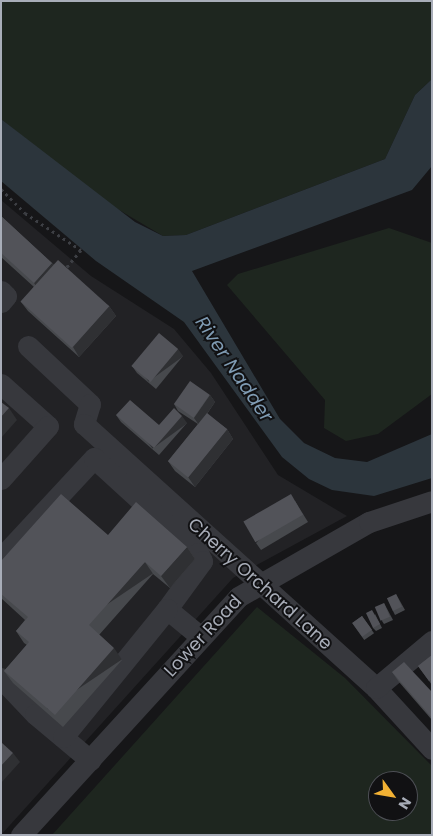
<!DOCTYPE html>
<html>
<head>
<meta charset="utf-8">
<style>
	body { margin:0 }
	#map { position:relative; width:433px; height:836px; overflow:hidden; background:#161618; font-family:Poppins,sans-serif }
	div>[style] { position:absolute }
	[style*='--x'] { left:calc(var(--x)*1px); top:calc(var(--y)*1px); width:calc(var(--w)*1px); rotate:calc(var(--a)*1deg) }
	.built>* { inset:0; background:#222225 }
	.green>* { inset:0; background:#1e261f }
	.water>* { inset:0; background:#2c353c }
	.path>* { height:3px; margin-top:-1.5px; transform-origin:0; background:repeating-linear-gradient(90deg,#3d3f44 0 2.5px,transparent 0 6.5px) }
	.minor>* { height:21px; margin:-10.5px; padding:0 10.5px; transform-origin:10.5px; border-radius:10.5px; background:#37383d }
	.wall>* { inset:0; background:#47494d; transform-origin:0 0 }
	.shaded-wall>* { inset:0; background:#2f3033; transform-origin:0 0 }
	.building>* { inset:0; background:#525359; transform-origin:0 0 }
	span { translate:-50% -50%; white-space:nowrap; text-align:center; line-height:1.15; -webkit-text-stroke:4px #111113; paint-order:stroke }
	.street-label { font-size:18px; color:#a8adb8 }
	.water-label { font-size:19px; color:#7f9bb3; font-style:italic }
	.frame { position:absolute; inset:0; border:2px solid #a8adb8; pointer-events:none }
	.north { position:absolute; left:368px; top:771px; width:50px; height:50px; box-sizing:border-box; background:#111113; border:1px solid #4d4f55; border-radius:50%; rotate:122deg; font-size:14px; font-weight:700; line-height:20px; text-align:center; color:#a8adb8 }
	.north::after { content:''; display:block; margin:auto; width:18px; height:22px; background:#f2b134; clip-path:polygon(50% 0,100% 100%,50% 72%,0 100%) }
</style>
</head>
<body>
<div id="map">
	<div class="built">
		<div style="clip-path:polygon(1px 200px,91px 276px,174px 329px,211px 373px,278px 475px,347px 516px,233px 578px,1px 835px)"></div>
	</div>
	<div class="green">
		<div style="clip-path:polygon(1px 1px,432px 1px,432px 79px,415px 95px,385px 159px,186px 235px,163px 236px,104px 201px,1px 119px)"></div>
		<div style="clip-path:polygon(389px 228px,432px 243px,432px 394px,378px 434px,346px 441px,324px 428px,325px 400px,227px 285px,238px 274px)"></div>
		<div style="clip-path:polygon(evenodd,257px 607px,345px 678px,432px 766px,432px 835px,52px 835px,257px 607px,378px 781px,408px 781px,408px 811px,378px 811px,378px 781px)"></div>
	</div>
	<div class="water">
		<div style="clip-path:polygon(432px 79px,432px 166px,412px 190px,192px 271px,280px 419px,304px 443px,335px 458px,367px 462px,432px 434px,432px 478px,374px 496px,332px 490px,309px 479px,282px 457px,184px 322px,96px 261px,1px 181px,1px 119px,135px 222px,163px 236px,186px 235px,385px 159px,415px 95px)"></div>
	</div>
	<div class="path">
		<div style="--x:1;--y:189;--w:34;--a:45"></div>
		<div style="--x:25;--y:213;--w:67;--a:33.5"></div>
		<div style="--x:81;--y:250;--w:26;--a:130"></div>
	</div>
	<div class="minor">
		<div style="--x:1;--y:291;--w:7;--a:45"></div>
		<div style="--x:6;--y:296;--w:8;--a:130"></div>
		<div style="--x:28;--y:346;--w:85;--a:43.1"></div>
		<div style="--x:90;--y:404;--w:21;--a:107"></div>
		<div style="--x:84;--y:424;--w:394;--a:42.1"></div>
		<div style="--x:376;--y:688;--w:83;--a:47.4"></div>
		<div style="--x:1;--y:384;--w:63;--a:41.8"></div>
		<div style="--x:48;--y:426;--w:71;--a:131.6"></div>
		<div style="--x:1;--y:558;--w:137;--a:-47.1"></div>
		<div style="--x:94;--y:458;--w:141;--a:42.4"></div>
		<div style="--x:198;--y:553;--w:9;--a:63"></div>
		<div style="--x:202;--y:561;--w:59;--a:126.1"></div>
		<div style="--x:167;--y:609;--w:44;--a:39.5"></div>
		<div style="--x:1;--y:678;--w:50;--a:46.6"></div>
		<div style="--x:35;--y:714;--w:72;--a:39.9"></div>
		<div style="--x:376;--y:688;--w:73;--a:-40"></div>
		<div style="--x:63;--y:737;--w:165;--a:-50.9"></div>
		<div style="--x:21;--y:835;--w:322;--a:-47.6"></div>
		<div style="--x:238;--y:597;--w:151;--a:-29.8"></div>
		<div style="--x:369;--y:522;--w:66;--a:-18.4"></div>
	</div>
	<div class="wall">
		<div style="clip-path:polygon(1px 216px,54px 265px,109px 306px,116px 316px,79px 357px,28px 311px,21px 302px,34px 287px,1px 257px)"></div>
		<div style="clip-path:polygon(183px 356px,156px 389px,137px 373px,132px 366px)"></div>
		<div style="clip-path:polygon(210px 395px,215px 402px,207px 414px,227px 429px,233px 439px,195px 487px,175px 471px,168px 461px,198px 424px,178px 411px,174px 404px)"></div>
		<div style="clip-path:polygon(116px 415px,159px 425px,187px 423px,159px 455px,121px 422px)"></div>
		<div style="clip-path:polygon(295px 501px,308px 522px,261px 550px,256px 543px)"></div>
		<div style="clip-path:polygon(108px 535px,187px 547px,195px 559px,170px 588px,153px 574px,99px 635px,122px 660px,63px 727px,13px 683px,4px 671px,27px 645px,24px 643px,16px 631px,25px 620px,1px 598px,1px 561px)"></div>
		<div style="clip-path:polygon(396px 594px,405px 610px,395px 615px,393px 611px)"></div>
		<div style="clip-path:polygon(384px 603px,393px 620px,384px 624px,382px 621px)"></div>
		<div style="clip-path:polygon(375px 614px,382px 628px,376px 631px,373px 628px)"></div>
		<div style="left:362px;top:616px;width:21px;height:12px;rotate:55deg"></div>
		<div style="clip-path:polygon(432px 655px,432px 685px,418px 666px)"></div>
		<div style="clip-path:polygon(392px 672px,432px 692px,432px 720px,399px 682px)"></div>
	</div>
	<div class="shaded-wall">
		<div style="clip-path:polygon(52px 263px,59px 273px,41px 293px,34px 283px)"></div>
		<div style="clip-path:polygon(109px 306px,116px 316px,79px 357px,73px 347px)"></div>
		<div style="left:178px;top:349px;width:9px;height:43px;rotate:54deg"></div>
		<div style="clip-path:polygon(210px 395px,215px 402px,199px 425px,194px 418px)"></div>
		<div style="clip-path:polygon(9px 408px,17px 420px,1px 438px,1px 417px)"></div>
		<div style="left:182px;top:416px;width:9px;height:43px;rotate:54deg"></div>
		<div style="clip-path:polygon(227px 429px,233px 439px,195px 487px,188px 477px)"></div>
		<div style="clip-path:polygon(187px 547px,195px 559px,170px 588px,161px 576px)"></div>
		<div style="left:145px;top:562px;width:14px;height:84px;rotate:56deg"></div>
		<div style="left:114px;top:648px;width:14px;height:89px;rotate:56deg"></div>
		<div style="clip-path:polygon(13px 753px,20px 762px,1px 783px,1px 766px)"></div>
	</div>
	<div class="building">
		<div style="clip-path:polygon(1px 216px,52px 263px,34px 283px,1px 253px)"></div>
		<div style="left:58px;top:260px;width:69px;height:56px;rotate:42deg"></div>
		<div style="left:159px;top:333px;width:25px;height:43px;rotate:40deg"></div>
		<div style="left:190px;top:381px;width:24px;height:28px;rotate:35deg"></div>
		<div style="clip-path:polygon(130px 400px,159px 425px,174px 408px,182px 416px,154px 448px,116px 415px)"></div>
		<div style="clip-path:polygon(1px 402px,9px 408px,1px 417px)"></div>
		<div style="left:207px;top:413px;width:26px;height:62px;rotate:39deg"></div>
		<div style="clip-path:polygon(61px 494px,108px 535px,136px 502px,187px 547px,161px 576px,145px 562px,89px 625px,114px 648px,55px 715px,4px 671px,29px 642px,16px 631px,28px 617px,1px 594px,1px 561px)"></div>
		<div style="left:291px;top:494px;width:24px;height:55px;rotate:60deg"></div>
		<div style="left:396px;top:594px;width:14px;height:10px;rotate:65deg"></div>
		<div style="left:384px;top:603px;width:15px;height:10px;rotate:67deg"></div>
		<div style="clip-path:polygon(372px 610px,380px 624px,373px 628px,366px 613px)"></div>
		<div style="left:362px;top:616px;width:17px;height:12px;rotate:54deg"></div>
		<div style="clip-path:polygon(432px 655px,432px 679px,429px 681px,418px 666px)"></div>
		<div style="clip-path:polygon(404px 662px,432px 692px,432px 718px,392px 672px)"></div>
		<div style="clip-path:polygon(1px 742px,13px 753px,1px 766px)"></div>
	</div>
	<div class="street-label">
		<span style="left:260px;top:584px;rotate:42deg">Cherry Orchard Lane</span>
		<span style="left:203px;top:636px;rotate:-47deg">Lower Road</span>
	</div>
	<div class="water-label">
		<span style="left:234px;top:369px;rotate:56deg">River Nadder</span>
	</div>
	<div class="frame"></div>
	<div class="north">N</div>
</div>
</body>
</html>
